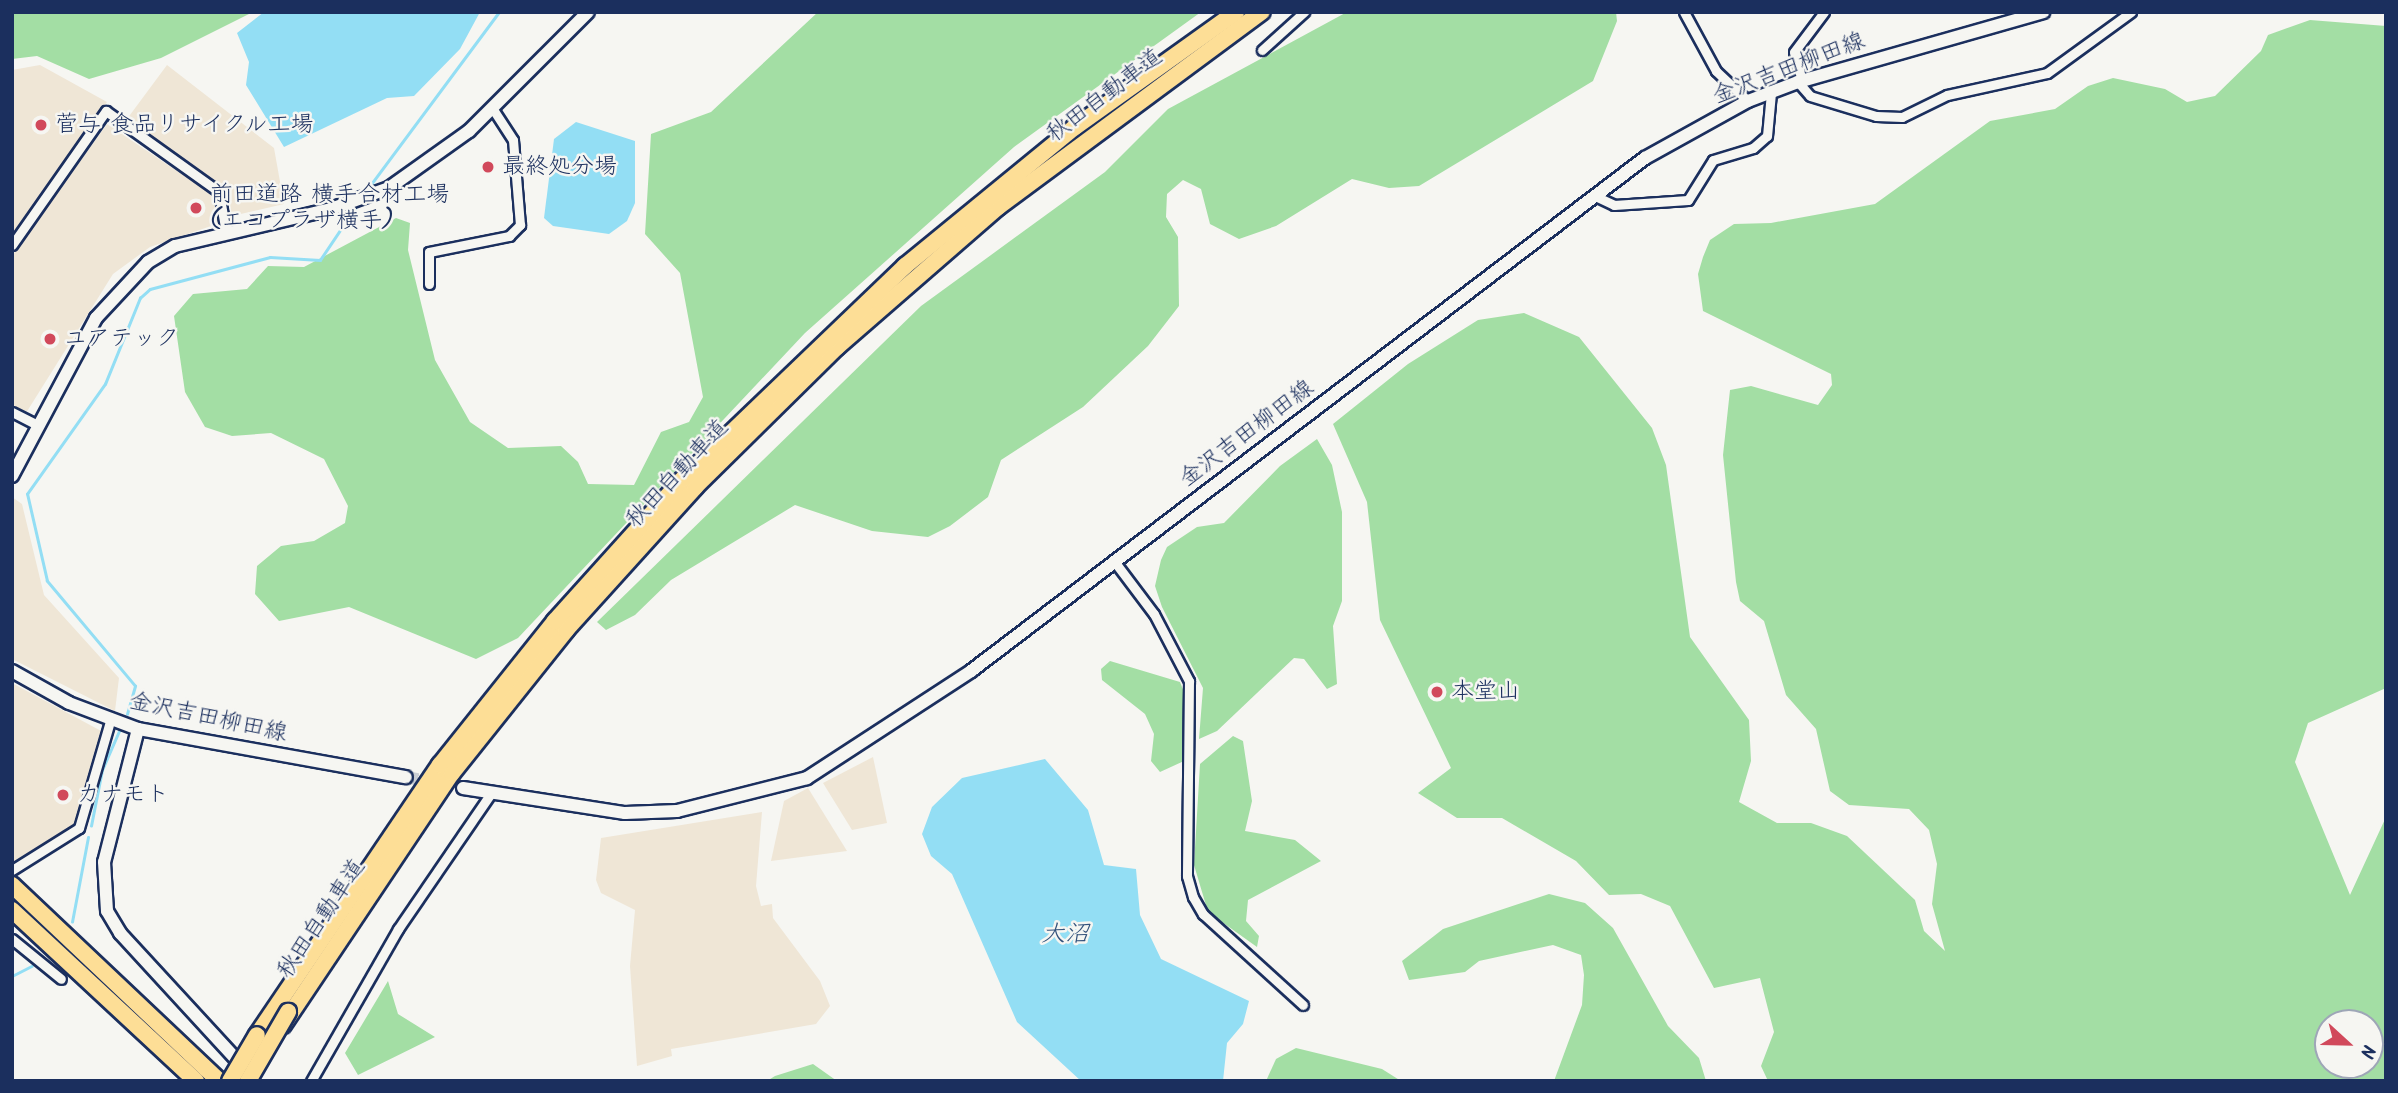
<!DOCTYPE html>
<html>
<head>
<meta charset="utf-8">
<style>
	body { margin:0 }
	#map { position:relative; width:2398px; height:1093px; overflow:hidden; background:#f6f6f2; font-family:Kalam,"Klee One",sans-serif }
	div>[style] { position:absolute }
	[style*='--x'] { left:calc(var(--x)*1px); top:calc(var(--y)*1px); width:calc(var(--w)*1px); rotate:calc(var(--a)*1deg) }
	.built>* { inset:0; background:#efe6d6 }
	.green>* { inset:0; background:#a3dea4 }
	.water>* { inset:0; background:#93def4 }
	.stream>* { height:2.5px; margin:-1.25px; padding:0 1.25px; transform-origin:1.25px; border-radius:1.25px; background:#93def4 }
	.secondary-tunnel>* { height:12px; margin-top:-6px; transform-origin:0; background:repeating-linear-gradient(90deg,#caced4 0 12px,transparent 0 18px) }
	.roads { filter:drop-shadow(2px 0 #1b2f5e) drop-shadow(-2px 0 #1b2f5e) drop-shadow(0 2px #1b2f5e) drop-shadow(0 -2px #1b2f5e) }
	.street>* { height:9px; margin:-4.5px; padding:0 4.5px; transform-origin:4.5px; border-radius:4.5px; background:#f6f6f2 }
	.secondary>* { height:12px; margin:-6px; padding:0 6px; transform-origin:6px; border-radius:6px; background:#f6f6f2 }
	.highway>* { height:16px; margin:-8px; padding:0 8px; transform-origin:8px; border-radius:8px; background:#fdde96 }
	.bridges { filter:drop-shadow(2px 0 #1b2f5e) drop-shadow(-2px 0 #1b2f5e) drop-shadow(0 2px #1b2f5e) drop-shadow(0 -2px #1b2f5e) }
	.highway-bridge>* { height:16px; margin:-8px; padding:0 8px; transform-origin:8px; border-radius:8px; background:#fdde96 }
	.dots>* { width:19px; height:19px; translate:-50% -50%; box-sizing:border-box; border:4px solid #f6f6f2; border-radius:50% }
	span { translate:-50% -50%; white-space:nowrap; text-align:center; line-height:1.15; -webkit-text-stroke:5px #f6f6f2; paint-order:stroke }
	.street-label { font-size:23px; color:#1b2f5e }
	.poi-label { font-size:23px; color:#1b2f5e }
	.left { translate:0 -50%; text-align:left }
	.water-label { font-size:24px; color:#33527c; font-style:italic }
	.frame { position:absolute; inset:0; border:14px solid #1b2f5e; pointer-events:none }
	.north { position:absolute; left:2314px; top:1009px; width:70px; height:70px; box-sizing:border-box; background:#f6f6f2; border:2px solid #9ea6b7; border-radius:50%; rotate:112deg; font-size:19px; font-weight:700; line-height:28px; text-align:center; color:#1b2f5e }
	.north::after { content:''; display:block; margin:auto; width:24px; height:32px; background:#d1495b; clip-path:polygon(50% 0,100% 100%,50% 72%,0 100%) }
</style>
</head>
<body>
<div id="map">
	<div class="built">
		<div style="clip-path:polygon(40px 65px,107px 102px,12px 234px,12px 70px)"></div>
		<div style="clip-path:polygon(167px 65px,274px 148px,284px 204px,232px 216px,228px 190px,127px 119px)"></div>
		<div style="clip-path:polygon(107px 124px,217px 198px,221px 217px,217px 224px,150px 247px,113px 274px,26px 413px,12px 406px,12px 256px)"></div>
		<div style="clip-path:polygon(12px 497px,22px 504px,44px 595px,119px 678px,115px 711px,12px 659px)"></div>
		<div style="clip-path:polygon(12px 683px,103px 732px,84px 807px,71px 832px,12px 867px)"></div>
		<div style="clip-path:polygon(873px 757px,887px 823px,852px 830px,823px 783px)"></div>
		<div style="clip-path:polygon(808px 788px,847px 851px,771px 861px,784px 801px)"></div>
		<div style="clip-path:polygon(762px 812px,756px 886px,761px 906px,772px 904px,773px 918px,820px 981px,830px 1006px,816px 1024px,671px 1049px,672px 1056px,637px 1066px,630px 966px,635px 910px,601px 893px,596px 880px,601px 838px)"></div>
	</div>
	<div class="green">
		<div style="clip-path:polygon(12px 12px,253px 12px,161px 58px,89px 79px,37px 56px,12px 59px)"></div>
		<div style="clip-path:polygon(818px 12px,1201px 12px,1014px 147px,805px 333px,518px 638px,476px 659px,349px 607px,279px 621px,255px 594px,257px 566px,281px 546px,314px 541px,345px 523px,348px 506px,324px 459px,271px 433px,232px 436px,205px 427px,185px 392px,174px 316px,193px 294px,247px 289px,268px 266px,304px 267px,396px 218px,410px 223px,408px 250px,435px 360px,470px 422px,508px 448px,561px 446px,578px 462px,588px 484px,634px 485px,661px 432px,689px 422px,703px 397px,680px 273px,645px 234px,651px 134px,711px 112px)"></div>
		<div style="clip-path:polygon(1347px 12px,1616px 12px,1617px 21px,1593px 81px,1419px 186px,1389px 188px,1352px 179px,1276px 226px,1239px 239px,1210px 224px,1201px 189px,1183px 180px,1167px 194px,1166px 217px,1178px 237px,1179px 306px,1148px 346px,1083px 407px,1001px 460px,988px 497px,950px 526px,928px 537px,872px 531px,795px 505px,671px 580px,635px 615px,606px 630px,597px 622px,921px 306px,1105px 172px,1168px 109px)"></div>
		<div style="clip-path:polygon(evenodd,2310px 20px,2386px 26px,2386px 688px,2308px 723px,2295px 762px,2350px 895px,2386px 817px,2386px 1081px,1768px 1081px,1761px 1066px,1774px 1032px,1760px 978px,1714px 988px,1670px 906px,1641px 894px,1609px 895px,1576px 861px,1502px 818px,1457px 818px,1418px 793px,1451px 768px,1380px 620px,1367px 502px,1333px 424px,1408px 364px,1478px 320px,1524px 313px,1579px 337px,1652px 428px,1666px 465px,1690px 637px,1749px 720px,1751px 761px,1739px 802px,1777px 823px,1811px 823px,1847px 836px,1915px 900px,1924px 931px,1945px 951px,1932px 904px,1937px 864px,1929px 830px,1909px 809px,1849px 805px,1830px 791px,1816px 729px,1786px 695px,1764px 621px,1740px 601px,1736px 582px,1723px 455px,1730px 390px,1751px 386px,1818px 405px,1832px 385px,1831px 374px,1703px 311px,1698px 274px,1703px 257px,1710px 240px,1734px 224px,1771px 223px,1875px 204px,1990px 121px,2055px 109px,2088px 86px,2113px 78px,2165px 89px,2187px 102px,2215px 96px,2261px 51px,2268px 35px,2310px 20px,2328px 1023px,2370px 1023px,2370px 1065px,2328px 1065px,2328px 1023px)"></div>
		<div style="clip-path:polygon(1317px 439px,1332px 465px,1342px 512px,1342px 601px,1333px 626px,1337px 684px,1327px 689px,1304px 659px,1294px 658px,1217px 731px,1199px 739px,1203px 688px,1162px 607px,1155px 586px,1161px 560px,1167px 547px,1197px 527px,1224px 523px,1280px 466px)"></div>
		<div style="clip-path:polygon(1110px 661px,1180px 682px,1186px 697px,1184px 761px,1160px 772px,1151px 761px,1154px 734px,1145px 714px,1102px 680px,1101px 669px)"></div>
		<div style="clip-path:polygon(1233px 736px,1243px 741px,1252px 801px,1245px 831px,1295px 840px,1321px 861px,1248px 900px,1246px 921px,1259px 936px,1257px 947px,1208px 912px,1194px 865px,1200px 764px)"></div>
		<div style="clip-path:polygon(1549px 894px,1585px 903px,1613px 928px,1668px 1026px,1699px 1058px,1706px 1081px,1554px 1081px,1582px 1005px,1584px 975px,1581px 955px,1553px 945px,1479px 961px,1465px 972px,1409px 980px,1402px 961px,1443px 929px)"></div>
		<div style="clip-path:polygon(388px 981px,398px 1014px,435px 1037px,358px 1075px,345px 1053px)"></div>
		<div style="clip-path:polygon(1296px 1048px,1382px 1069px,1401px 1081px,1266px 1081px,1276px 1059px)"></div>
		<div style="clip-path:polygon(813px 1064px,837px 1081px,767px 1081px,775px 1076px)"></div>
	</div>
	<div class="water">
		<div style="clip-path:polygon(264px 12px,480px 12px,460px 49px,414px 96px,387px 98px,284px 147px,246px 85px,249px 62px,237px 33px)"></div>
		<div style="clip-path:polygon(576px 122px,635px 141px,635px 203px,627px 221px,609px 234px,553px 226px,544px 218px,554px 139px)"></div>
		<div style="clip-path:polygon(1045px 759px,1088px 810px,1104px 865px,1136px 869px,1140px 915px,1161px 959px,1249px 1001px,1243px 1024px,1227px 1043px,1223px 1081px,1081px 1081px,1017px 1022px,952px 874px,931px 856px,922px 834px,932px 807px,962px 778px)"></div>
	</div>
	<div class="stream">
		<div style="--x:369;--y:187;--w:218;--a:-53.4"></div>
		<div style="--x:127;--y:714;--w:29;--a:-74"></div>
		<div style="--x:135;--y:686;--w:137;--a:-130"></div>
		<div style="--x:47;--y:581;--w:89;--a:-102.9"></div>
		<div style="--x:27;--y:494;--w:135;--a:-54.7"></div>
		<div style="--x:105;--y:384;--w:93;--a:-67.9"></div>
		<div style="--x:140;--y:298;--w:13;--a:-42"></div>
		<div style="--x:150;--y:289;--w:124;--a:-14.9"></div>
		<div style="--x:270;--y:257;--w:50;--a:3.4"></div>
		<div style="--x:320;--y:260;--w:63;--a:-56.1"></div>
		<div style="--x:91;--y:826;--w:57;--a:-78.9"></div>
		<div style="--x:102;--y:770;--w:43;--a:-66.4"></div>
		<div style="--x:72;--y:922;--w:86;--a:-79.3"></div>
		<div style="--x:12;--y:976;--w:22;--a:-27"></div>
	</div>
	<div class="secondary-tunnel">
		<div style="--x:406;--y:777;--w:58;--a:10.9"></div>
	</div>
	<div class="roads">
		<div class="street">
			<div style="--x:1684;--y:12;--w:67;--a:61.5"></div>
			<div style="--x:1716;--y:71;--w:44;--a:43.2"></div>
			<div style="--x:1262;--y:50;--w:57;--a:-42.1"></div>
			<div style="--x:1802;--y:81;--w:30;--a:-105"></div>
			<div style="--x:1794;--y:52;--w:50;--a:-53.1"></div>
			<div style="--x:1798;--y:82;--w:18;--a:49"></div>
			<div style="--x:1810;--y:96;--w:69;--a:16.9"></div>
			<div style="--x:1876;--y:116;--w:26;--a:2"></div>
			<div style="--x:1902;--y:117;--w:50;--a:-26.1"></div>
			<div style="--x:1947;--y:95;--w:102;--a:-12.4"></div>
			<div style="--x:2047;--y:73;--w:104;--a:-36"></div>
			<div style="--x:1595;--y:196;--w:21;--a:25"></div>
			<div style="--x:1614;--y:205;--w:74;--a:-3.9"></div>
			<div style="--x:1688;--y:200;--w:47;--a:-58"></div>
			<div style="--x:1713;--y:160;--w:42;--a:-16.7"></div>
			<div style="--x:1753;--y:148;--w:18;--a:-41"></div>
			<div style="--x:1767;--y:136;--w:43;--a:-84.7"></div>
			<div style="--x:12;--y:245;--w:164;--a:-55"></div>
			<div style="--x:106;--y:111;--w:139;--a:35.6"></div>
			<div style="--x:219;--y:192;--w:42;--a:80.3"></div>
			<div style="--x:429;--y:284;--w:32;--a:-90"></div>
			<div style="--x:429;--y:252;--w:82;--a:-11.3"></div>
			<div style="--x:509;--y:236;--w:16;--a:-45"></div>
			<div style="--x:520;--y:225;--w:85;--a:-94.7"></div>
			<div style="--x:513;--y:140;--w:38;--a:-123"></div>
			<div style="--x:12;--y:412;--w:30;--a:27"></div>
			<div style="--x:1114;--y:561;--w:66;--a:53"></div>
			<div style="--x:1154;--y:614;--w:76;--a:62.4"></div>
			<div style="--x:1189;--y:681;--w:195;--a:90.6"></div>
			<div style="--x:1187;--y:876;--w:22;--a:74"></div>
			<div style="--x:1193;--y:897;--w:20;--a:60"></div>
			<div style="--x:1203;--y:914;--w:135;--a:42.3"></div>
			<div style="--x:12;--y:870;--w:79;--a:-32.1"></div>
			<div style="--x:79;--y:828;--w:115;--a:-73.8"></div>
			<div style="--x:12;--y:939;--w:63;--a:39.2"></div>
			<div style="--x:311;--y:1081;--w:175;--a:-60.2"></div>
			<div style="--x:398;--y:929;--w:165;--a:-55.6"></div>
		</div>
		<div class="secondary">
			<div style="--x:12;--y:476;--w:179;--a:-62"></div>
			<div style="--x:96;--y:318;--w:76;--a:-47.1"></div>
			<div style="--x:148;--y:262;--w:31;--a:-31"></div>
			<div style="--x:175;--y:246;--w:160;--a:-13.3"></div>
			<div style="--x:331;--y:209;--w:62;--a:-19.9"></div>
			<div style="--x:389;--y:188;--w:98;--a:-35.5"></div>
			<div style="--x:469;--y:131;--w:168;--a:-45"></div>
			<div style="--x:12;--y:671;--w:65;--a:29.3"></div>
			<div style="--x:69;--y:703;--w:74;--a:20.6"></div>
			<div style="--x:138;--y:729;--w:272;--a:10.2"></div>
			<div style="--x:138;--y:729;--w:137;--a:104.3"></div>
			<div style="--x:104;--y:862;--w:49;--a:86.5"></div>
			<div style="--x:107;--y:911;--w:26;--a:59"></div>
			<div style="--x:120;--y:933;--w:186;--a:47.4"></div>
			<div style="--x:463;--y:788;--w:164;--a:8.8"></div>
			<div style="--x:625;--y:813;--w:52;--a:-2.2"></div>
			<div style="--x:677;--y:811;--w:134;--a:-14.2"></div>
			<div style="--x:807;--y:778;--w:196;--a:-33.1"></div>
			<div style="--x:971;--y:671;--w:847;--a:-37.28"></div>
			<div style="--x:1645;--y:158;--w:118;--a:-29"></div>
			<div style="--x:1748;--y:101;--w:53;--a:-20.8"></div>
			<div style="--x:1798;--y:82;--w:255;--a:-15.9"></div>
		</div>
		<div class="highway">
			<div style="--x:12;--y:885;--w:285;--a:43.4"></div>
			<div style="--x:12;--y:910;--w:251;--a:42.9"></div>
			<div style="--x:283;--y:1025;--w:303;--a:-56.2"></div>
			<div style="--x:452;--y:773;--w:183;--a:-51.4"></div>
			<div style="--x:566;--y:630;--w:193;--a:-47.9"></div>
			<div style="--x:695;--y:487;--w:199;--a:-44.6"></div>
			<div style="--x:837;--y:347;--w:213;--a:-41"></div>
			<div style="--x:998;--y:207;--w:328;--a:-36.5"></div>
			<div style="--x:257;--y:1035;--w:326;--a:-55.9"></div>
			<div style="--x:440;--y:765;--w:184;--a:-51.4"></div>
			<div style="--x:555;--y:621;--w:191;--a:-48"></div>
			<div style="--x:683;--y:479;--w:308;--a:-43.8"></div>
			<div style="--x:905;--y:266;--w:220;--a:-39.3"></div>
			<div style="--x:1075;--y:127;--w:198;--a:-35.5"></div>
		</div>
	</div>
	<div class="bridges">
		<div class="highway-bridge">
			<div style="--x:230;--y:1081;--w:53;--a:-59.6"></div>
			<div style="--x:248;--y:1081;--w:80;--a:-59.9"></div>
		</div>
	</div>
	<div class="dots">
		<div style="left:41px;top:125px;background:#d1495b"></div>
		<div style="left:488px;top:167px;background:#d1495b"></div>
		<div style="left:196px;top:208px;background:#d1495b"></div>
		<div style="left:50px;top:339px;background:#d1495b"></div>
		<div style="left:1437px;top:692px;background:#d1495b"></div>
		<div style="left:63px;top:795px;background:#d1495b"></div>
	</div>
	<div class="street-label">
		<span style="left:1789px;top:69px;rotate:-21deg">金沢吉田柳田線</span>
		<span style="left:1105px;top:96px;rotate:-37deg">秋田自動車道</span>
		<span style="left:1247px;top:434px;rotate:-37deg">金沢吉田柳田線</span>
		<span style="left:678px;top:474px;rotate:-47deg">秋田自動車道</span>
		<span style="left:208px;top:718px;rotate:12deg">金沢吉田柳田線</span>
		<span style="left:322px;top:919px;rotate:-56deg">秋田自動車道</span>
	</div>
	<div class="poi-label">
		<span class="left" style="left:55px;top:125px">菅与 食品リサイクル工場</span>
		<span class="left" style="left:502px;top:167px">最終処分場</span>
		<span class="left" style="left:210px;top:208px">前田道路 横手合材工場<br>(エコプラザ横手)</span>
		<span class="left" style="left:64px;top:339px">ユアテック</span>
		<span class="left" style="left:1451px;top:692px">本堂山</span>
		<span class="left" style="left:77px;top:795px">カナモト</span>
	</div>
	<div class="water-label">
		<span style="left:1065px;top:935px">大沼</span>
	</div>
	<div class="frame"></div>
	<div class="north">N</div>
</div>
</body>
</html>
